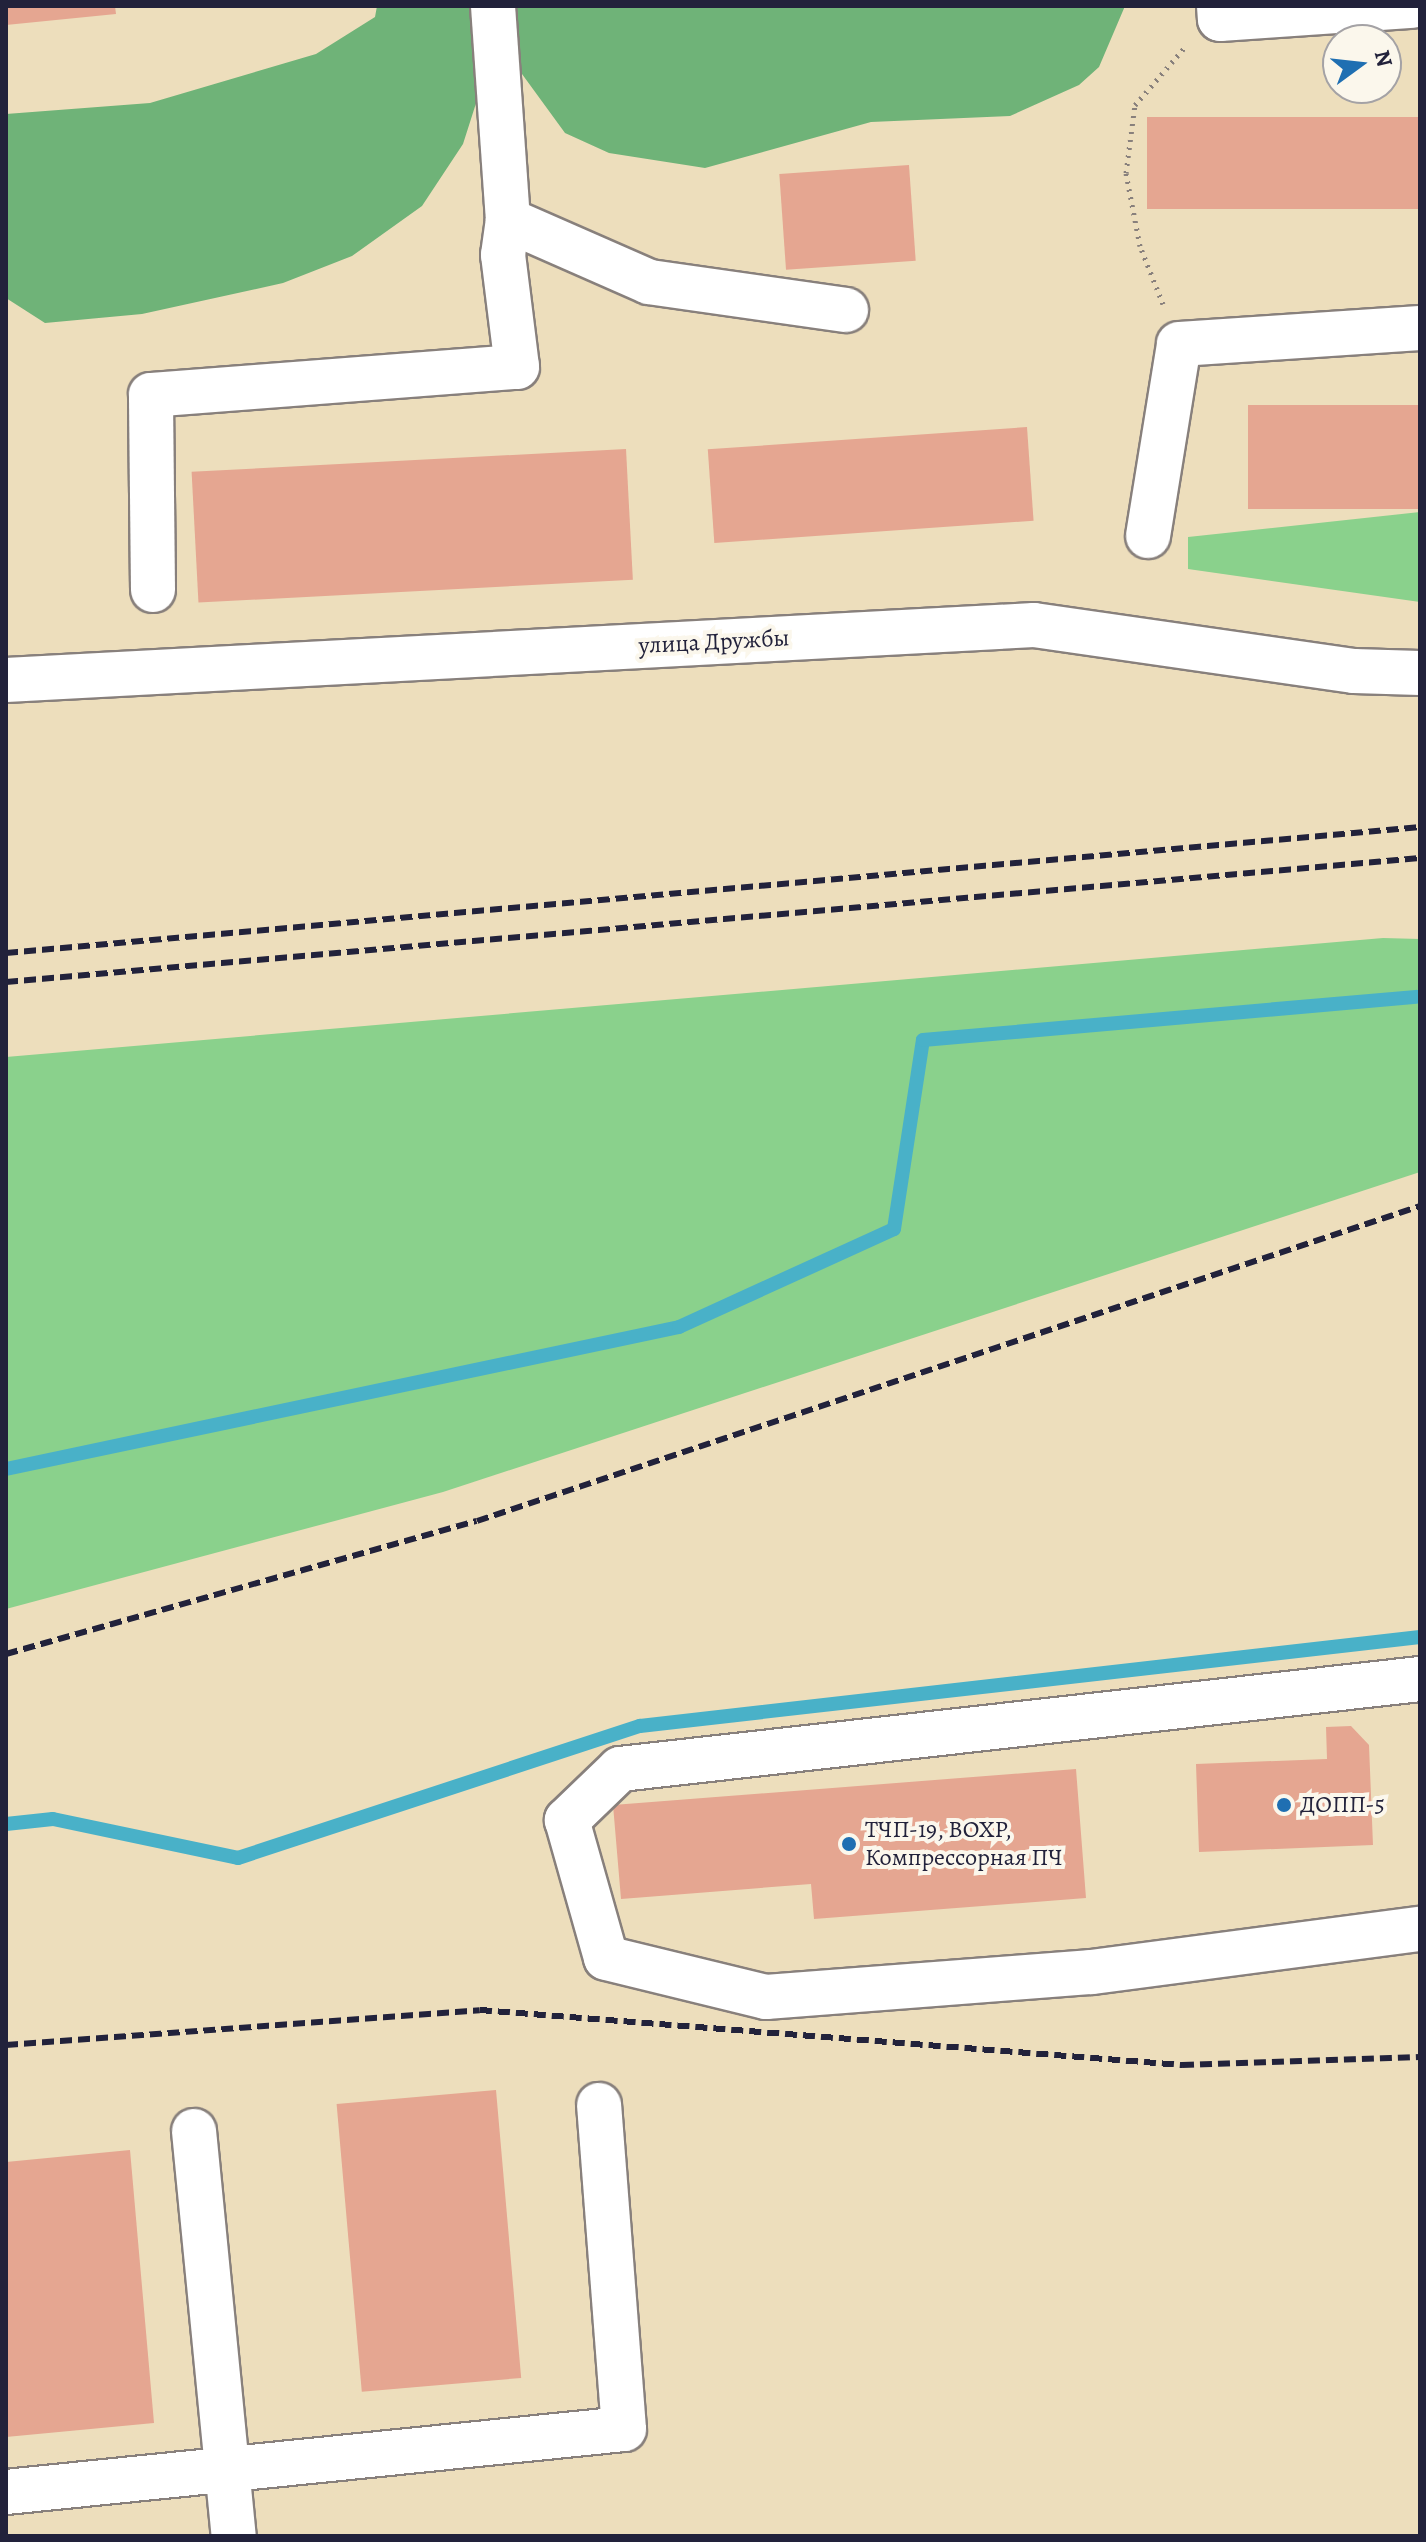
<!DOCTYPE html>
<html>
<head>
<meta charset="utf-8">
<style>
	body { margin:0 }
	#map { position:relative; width:1426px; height:2542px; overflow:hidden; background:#eddebc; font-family:Alegreya,serif }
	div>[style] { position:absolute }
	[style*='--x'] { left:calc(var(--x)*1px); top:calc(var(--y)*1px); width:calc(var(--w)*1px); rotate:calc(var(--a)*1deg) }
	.green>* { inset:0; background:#8ad18c }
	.forest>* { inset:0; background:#6fb378 }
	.stream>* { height:14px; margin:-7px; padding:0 7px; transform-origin:7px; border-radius:7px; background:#49b1c8 }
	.building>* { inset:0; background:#e5a691; transform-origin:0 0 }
	.path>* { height:5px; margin-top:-2.5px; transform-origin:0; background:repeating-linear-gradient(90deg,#88807c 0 2px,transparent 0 8px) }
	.roads { filter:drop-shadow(2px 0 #88807c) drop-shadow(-2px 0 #88807c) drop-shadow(0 2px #88807c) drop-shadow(0 -2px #88807c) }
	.minor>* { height:44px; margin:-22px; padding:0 22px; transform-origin:22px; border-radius:22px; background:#fff }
	.rail>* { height:6px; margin-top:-3px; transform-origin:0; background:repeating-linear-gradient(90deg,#22223b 0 12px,transparent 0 18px) }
	.dots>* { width:22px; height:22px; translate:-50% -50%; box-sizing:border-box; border:4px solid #fbf7ec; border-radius:50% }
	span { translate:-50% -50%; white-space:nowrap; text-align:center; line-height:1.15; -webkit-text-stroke:8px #fbf7ec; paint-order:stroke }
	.street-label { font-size:24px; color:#22223b }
	.poi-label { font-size:24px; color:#22223b }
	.left { translate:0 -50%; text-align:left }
	.frame { position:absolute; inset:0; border:8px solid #22223b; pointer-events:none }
	.north { position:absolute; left:1322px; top:24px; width:80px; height:80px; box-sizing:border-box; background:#fbf7ec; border:2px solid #a4a2a5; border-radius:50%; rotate:75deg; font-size:22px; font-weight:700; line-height:32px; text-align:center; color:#22223b }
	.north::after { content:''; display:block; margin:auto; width:28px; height:36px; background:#1f6fb2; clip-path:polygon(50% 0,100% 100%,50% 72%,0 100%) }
</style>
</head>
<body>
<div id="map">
	<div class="green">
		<div style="clip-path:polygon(1420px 512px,1420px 602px,1188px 569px,1188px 537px)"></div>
		<div style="clip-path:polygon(1383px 938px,1420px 939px,1420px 1172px,443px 1492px,6px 1609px,6px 1057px)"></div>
	</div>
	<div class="forest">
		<div style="clip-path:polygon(377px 6px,484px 6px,486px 72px,463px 144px,422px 206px,352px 256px,283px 283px,142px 314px,45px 323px,6px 298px,6px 114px,150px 103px,316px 54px,375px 17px)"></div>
		<div style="clip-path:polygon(503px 6px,1125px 6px,1099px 67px,1079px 85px,1010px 116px,871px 122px,705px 168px,609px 153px,565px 133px,522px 74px)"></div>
	</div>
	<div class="stream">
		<div style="--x:6;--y:1469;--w:688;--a:-11.91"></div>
		<div style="--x:679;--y:1327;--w:236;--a:-24.5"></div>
		<div style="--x:894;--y:1229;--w:191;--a:-81.3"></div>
		<div style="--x:923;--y:1040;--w:495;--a:-5"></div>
		<div style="--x:6;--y:1824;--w:47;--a:-6.1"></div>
		<div style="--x:53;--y:1819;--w:189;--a:11.9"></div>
		<div style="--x:238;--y:1858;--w:423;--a:-18.2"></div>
		<div style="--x:640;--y:1726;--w:785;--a:-6.51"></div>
	</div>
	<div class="building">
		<div style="clip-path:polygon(6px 6px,115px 6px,116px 14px,6px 25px)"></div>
		<div style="left:1420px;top:117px;width:92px;height:273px;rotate:90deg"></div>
		<div style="left:909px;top:165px;width:96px;height:130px;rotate:86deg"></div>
		<div style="left:1420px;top:405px;width:104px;height:172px;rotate:90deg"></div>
		<div style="left:1027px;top:427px;width:94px;height:320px;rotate:86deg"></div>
		<div style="left:626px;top:449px;width:131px;height:435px;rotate:87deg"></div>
		<div style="clip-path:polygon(1351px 1726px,1369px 1745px,1373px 1845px,1199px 1852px,1196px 1764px,1327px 1759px,1326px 1727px)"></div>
		<div style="clip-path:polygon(1076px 1769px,1086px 1898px,814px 1919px,811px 1884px,621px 1899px,613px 1805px)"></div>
		<div style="left:496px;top:2090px;width:289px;height:160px;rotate:85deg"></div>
		<div style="clip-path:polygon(130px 2150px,154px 2423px,6px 2437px,6px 2162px)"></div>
	</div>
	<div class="path">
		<div style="--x:1163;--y:304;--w:62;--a:-111.6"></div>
		<div style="--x:1140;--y:246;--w:74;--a:-100.9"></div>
		<div style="--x:1126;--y:173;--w:69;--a:-82.5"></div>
		<div style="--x:1135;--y:105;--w:77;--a:-49.2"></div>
	</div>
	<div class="roads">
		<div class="minor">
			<div style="--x:493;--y:6;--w:215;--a:86"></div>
			<div style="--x:508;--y:220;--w:154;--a:23.7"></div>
			<div style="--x:649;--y:282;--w:199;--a:8.1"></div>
			<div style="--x:1219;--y:6;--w:13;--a:86"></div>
			<div style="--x:1220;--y:19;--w:193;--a:-3.9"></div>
			<div style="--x:1148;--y:536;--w:194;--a:-80.8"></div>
			<div style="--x:1179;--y:344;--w:242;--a:-3.8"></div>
			<div style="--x:153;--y:590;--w:195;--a:-90.6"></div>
			<div style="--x:151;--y:395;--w:367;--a:-4.4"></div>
			<div style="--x:517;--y:367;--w:113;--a:-97.1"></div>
			<div style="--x:503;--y:255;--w:35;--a:-82"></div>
			<div style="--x:6;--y:680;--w:1029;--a:-3.06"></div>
			<div style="--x:1034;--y:625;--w:323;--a:8.2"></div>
			<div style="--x:1354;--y:671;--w:66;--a:1.7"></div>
			<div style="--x:1420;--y:1679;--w:805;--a:173.58"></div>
			<div style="--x:620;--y:1769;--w:74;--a:136.1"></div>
			<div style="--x:567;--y:1820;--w:143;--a:74.2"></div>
			<div style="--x:606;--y:1958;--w:165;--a:13.7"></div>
			<div style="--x:766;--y:1997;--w:327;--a:-4.4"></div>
			<div style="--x:1092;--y:1972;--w:331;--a:-7.5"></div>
			<div style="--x:194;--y:2131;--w:407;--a:84.4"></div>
			<div style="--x:6;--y:2492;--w:621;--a:-5.82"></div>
			<div style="--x:624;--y:2429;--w:325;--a:-94.4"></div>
		</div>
	</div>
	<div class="rail">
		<div style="--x:6;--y:953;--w:1420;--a:-5.09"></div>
		<div style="--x:6;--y:982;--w:1419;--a:-5.01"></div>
		<div style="--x:6;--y:1654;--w:489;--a:-15.8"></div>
		<div style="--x:477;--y:1521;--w:994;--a:-18.47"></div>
		<div style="--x:6;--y:2045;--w:475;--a:-4.2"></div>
		<div style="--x:480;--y:2010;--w:704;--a:4.48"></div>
		<div style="--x:1182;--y:2065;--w:238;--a:-1.9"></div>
	</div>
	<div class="dots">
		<div style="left:1284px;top:1805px;background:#1f6fb2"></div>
		<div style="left:849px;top:1844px;background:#1f6fb2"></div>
	</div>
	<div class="street-label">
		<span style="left:714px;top:642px;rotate:-3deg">улица Дружбы</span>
	</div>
	<div class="poi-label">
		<span class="left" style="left:1300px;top:1805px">ДОПП-5</span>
		<span class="left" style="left:865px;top:1844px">ТЧП-19, ВОХР,<br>Компрессорная ПЧ</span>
	</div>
	<div class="frame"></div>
	<div class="north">N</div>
</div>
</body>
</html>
